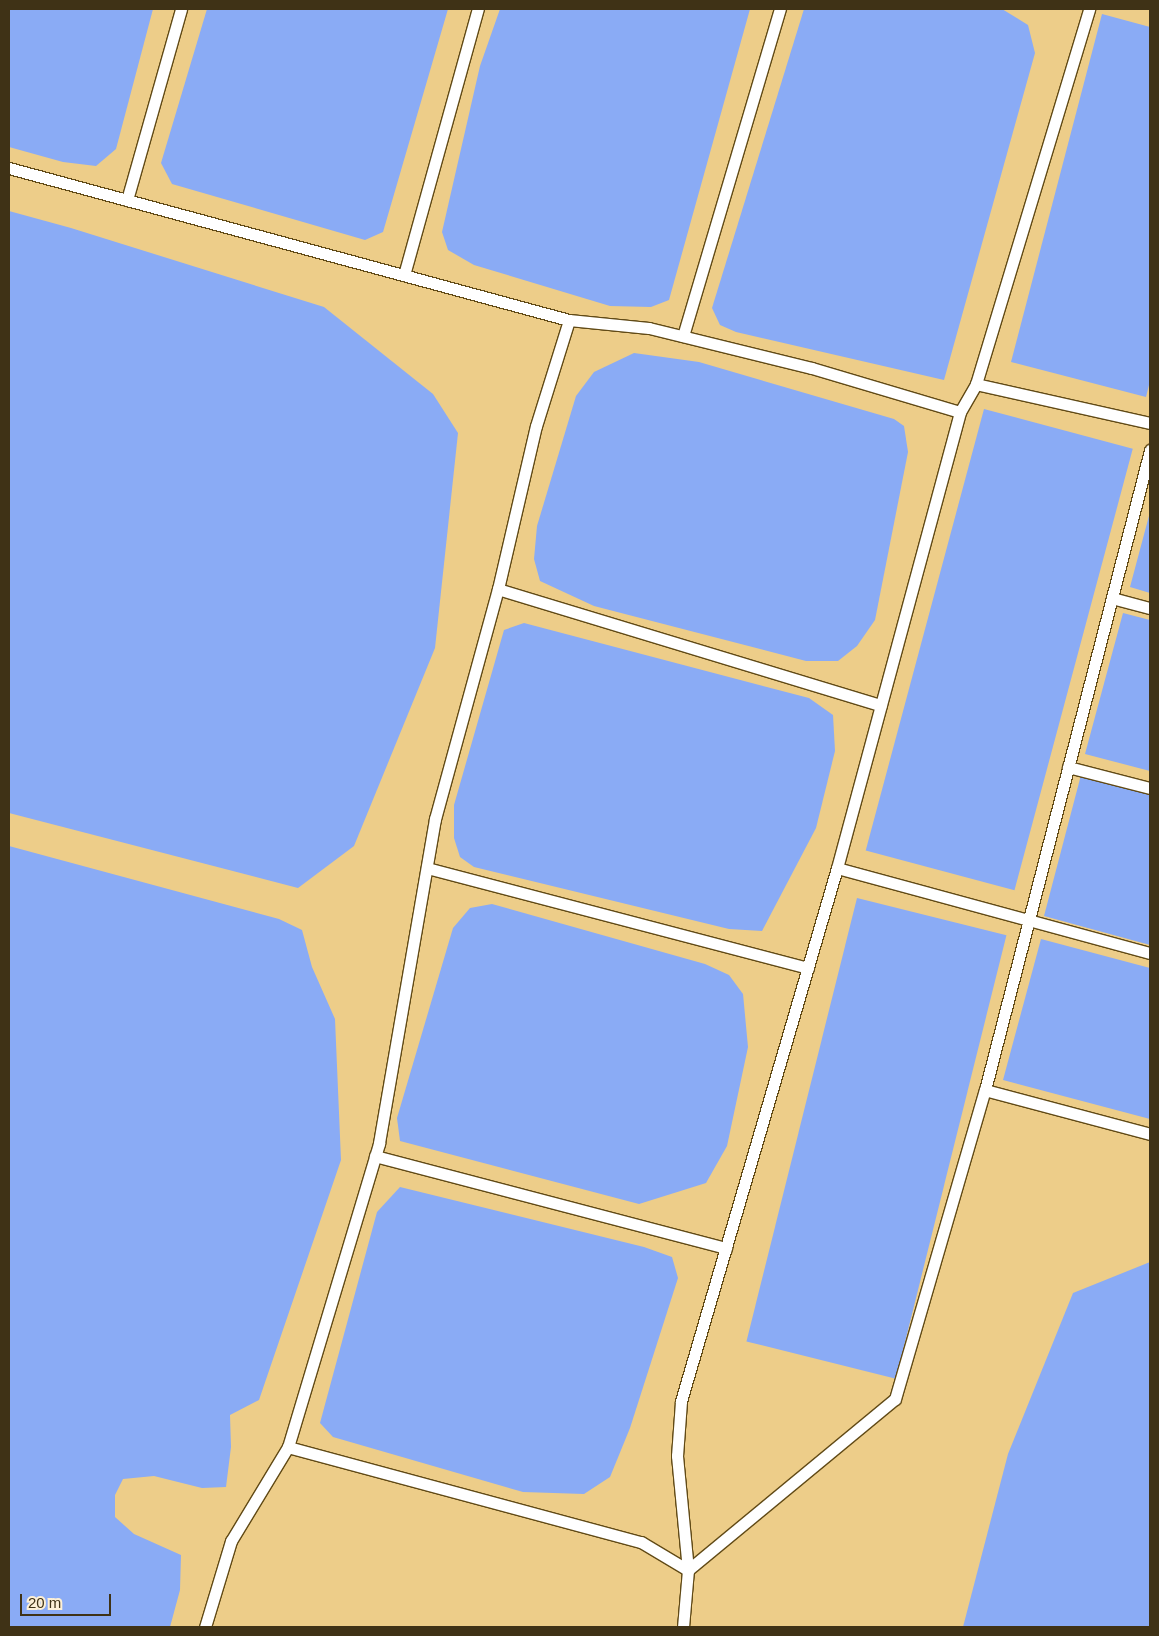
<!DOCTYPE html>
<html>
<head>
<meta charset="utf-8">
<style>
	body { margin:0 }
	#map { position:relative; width:1159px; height:1636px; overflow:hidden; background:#edcd89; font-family:Arial,sans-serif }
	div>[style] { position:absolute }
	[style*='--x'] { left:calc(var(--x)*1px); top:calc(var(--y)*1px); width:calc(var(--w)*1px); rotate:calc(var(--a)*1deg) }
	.water>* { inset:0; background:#8aabf5; transform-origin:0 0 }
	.roads { filter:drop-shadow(1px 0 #614a16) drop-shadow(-1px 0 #614a16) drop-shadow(0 1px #614a16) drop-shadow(0 -1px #614a16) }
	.service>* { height:11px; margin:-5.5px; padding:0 5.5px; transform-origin:5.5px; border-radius:5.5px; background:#fff }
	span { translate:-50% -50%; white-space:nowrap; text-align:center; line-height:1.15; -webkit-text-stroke:4px #fdf0d6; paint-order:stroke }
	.frame { position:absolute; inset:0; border:10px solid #3f3216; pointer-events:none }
	.scale { position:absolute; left:20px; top:1594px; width:91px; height:22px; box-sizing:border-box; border:2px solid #3f3216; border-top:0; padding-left:6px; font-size:15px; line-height:18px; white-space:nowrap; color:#3f3216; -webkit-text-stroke:4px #fdf0d6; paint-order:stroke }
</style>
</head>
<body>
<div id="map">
	<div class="water">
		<div style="clip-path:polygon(9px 9px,153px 9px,116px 149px,96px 166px,63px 162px,9px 147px)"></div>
		<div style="clip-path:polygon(207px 9px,448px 9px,383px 232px,365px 240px,172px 184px,161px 163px)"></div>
		<div style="clip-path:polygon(500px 9px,750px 9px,669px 300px,651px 307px,610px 306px,474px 265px,448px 250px,442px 232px,480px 66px)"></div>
		<div style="clip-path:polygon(804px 9px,1002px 9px,1028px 25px,1035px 53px,944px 380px,736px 332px,720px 325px,712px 308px)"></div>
		<div style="clip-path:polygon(1102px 14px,1150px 27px,1150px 381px,1146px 397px,1011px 362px)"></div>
		<div style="clip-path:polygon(9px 211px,71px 228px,324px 307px,433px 394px,458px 433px,435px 648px,354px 846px,298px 888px,9px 813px)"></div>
		<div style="clip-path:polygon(634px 353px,699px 362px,894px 419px,904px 426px,908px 452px,875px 620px,857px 646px,838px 661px,806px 661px,594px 606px,540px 581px,534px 559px,537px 526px,576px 396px,594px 372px)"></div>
		<div style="left:984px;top:409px;width:154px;height:457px;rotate:15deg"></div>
		<div style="clip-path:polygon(1150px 512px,1150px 593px,1130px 587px)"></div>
		<div style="clip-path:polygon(1123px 613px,1150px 620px,1150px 771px,1085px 754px)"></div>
		<div style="clip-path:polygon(524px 623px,809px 698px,833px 715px,835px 751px,816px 828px,762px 931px,729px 929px,474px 867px,460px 857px,454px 838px,454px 805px,504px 630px)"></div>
		<div style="clip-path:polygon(1081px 775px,1150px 794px,1150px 945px,1044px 916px)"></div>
		<div style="clip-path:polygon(9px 846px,279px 919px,302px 930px,312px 967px,335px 1019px,341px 1160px,259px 1400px,230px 1415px,231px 1447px,226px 1487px,202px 1488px,154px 1476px,123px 1479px,115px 1495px,115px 1517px,134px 1534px,181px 1555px,180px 1590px,170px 1627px,9px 1627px)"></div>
		<div style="left:857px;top:898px;width:154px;height:457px;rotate:14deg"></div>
		<div style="clip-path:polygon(492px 904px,705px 964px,729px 975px,743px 994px,748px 1047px,727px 1146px,706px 1183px,639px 1204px,400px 1141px,397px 1118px,453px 928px,470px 908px)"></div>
		<div style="clip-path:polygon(1041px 939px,1150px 968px,1150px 1119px,1003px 1080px)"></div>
		<div style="clip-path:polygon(400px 1187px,644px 1247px,672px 1257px,678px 1278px,630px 1428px,610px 1477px,584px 1494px,523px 1492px,333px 1437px,320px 1423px,377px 1212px)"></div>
		<div style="clip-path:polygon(1150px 1262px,1150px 1627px,963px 1627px,1008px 1454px,1073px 1293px)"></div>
	</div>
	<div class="roads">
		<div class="service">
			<div style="--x:9;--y:168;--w:580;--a:15.19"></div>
			<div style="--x:127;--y:200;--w:198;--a:-74.2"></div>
			<div style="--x:404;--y:275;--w:276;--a:-74.5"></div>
			<div style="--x:683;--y:336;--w:341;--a:-73.5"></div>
			<div style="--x:976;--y:384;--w:178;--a:12.6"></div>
			<div style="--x:498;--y:589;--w:400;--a:16.9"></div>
			<div style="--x:1112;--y:598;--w:39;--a:15"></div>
			<div style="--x:1068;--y:767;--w:85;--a:14.4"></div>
			<div style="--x:427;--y:868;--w:394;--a:14.7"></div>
			<div style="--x:837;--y:868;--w:324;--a:15.2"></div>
			<div style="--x:985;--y:1090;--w:171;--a:14.9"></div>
			<div style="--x:375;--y:1156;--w:363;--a:14.7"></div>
			<div style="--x:288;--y:1447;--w:317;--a:-73.3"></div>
			<div style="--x:379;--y:1143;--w:329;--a:-80.2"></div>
			<div style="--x:435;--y:819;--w:238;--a:-74.7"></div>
			<div style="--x:498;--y:589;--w:167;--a:-76.9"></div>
			<div style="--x:536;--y:426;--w:111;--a:-72.7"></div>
			<div style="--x:569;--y:320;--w:80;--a:5.7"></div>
			<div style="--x:649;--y:328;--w:168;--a:13.8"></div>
			<div style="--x:812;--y:368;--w:154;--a:16.6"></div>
			<div style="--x:688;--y:1570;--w:115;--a:-95.5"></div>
			<div style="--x:677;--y:1456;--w:55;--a:-85.8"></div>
			<div style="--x:681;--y:1401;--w:555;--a:-73.69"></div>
			<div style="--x:837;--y:868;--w:472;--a:-74.9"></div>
			<div style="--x:960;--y:412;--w:32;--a:-60"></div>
			<div style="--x:976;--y:384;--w:392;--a:-73.2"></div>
			<div style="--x:205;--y:1627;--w:90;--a:-73.2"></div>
			<div style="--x:231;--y:1541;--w:110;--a:-58.8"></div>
			<div style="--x:288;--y:1447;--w:366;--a:15.1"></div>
			<div style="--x:641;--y:1542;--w:55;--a:30.8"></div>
			<div style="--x:683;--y:1627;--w:57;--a:-85"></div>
			<div style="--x:688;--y:1570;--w:268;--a:-39.6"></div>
			<div style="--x:895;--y:1399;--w:322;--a:-73.8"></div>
			<div style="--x:985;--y:1090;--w:661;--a:-75.54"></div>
		</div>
	</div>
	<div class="frame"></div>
	<div class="scale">20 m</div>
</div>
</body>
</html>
